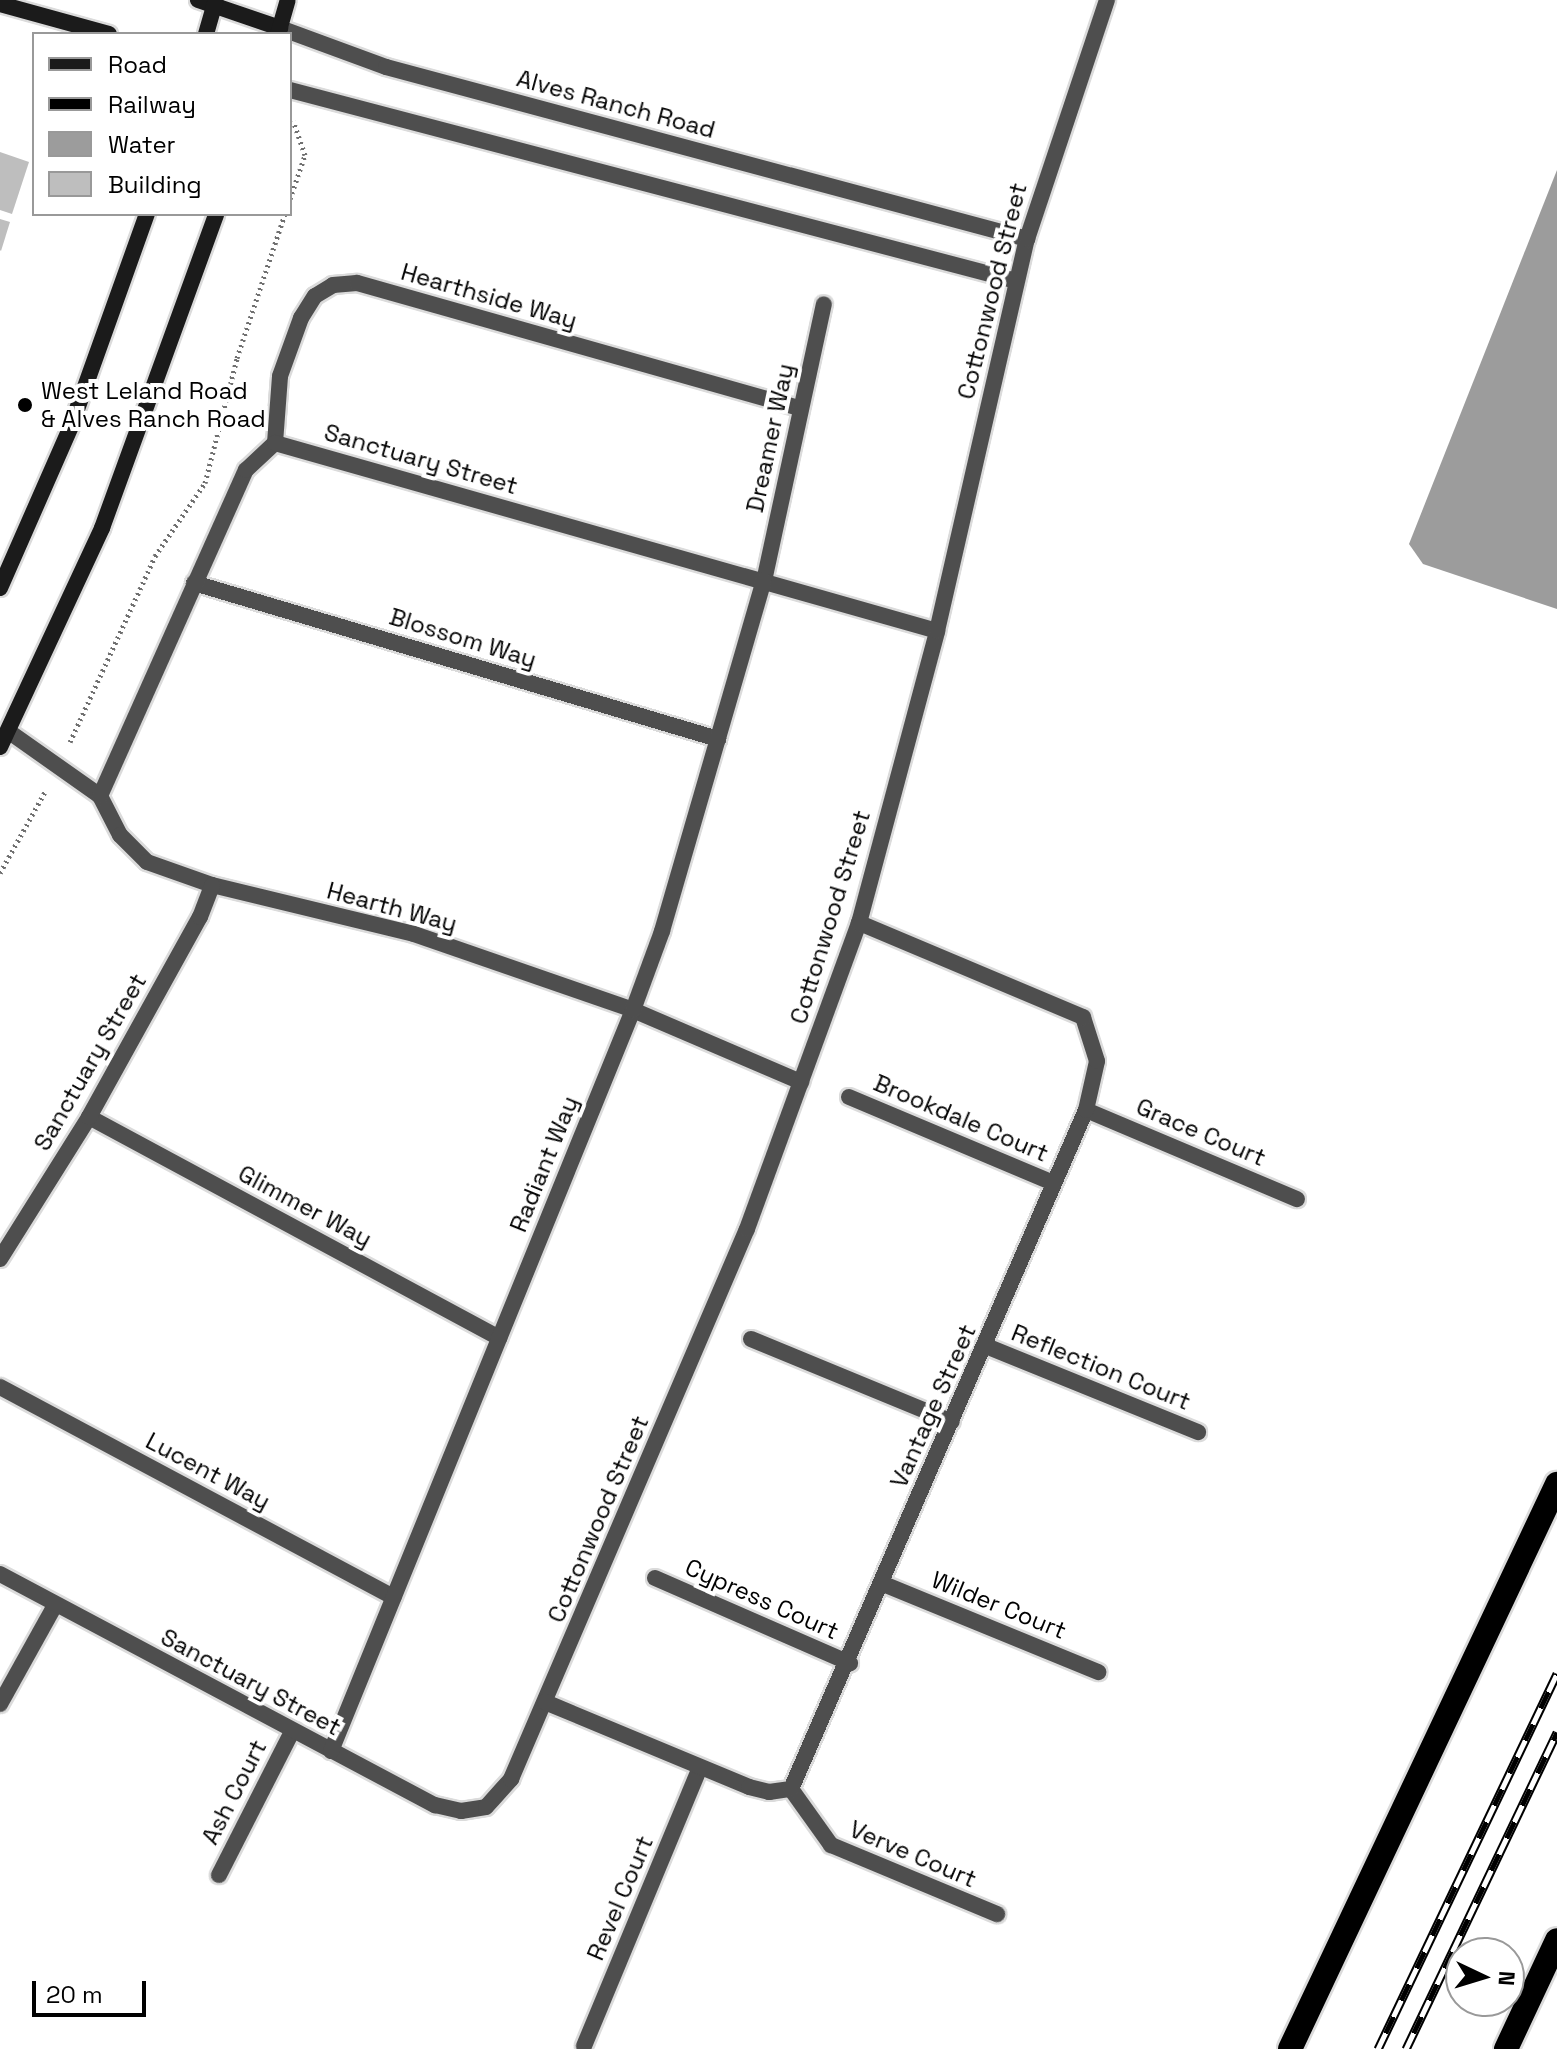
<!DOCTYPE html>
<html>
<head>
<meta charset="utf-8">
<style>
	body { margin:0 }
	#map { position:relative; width:1557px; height:2049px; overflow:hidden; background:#fff; font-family:"Space Grotesk",sans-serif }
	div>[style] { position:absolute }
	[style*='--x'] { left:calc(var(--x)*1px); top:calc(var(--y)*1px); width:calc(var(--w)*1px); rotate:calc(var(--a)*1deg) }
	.water>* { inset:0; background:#9c9c9c }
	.building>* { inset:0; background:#bebebe }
	.path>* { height:5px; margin-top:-2.5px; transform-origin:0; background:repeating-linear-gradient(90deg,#707070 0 2px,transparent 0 6px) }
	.roads { filter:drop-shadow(2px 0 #dbdbdb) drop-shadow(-2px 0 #dbdbdb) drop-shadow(0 2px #dbdbdb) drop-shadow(0 -2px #dbdbdb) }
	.lane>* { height:16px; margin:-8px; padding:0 8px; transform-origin:8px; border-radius:8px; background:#4e4e4e }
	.street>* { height:16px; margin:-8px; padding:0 8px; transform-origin:8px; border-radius:8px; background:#4e4e4e }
	.secondary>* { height:16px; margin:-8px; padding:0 8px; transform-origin:8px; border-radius:8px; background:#1b1b1b }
	.highway>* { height:24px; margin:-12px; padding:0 12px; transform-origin:12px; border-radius:12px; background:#000 }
	.rail>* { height:9px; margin-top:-4.5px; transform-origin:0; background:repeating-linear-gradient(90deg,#fff 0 18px,#000 0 36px); box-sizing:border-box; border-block:2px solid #000 }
	.dots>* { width:22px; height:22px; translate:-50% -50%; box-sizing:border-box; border:4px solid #fff; border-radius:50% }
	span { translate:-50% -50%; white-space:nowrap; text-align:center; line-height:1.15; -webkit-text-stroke:8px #fff; paint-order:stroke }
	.street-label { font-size:24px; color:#000 }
	.poi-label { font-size:24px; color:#000 }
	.left { translate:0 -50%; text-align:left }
	.legend { position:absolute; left:32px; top:32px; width:260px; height:184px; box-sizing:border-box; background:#fff; border:2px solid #999; margin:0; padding:10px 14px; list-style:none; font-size:24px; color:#000 }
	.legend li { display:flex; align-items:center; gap:16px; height:40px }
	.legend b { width:40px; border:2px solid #999 }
	.north { position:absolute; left:1445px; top:1937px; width:80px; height:80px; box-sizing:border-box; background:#fff; border:2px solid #999; border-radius:50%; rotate:94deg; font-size:22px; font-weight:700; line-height:32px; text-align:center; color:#000 }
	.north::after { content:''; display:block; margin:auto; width:28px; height:36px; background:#000; clip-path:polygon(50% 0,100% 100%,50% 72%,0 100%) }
	.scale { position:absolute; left:32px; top:1981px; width:114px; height:36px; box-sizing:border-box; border:4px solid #000; border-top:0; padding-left:10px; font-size:24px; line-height:28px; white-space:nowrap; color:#000; -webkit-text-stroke:6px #fff; paint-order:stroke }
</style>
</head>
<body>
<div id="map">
	<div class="water">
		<div style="clip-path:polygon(1557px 170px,1557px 609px,1423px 564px,1409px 544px)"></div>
	</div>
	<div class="building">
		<div style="clip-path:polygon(0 152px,29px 162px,12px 214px,0 210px)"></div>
		<div style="clip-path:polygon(0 219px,10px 222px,1px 251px,0 250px)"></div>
	</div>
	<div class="path">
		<div style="--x:290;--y:199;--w:46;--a:-71.2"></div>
		<div style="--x:305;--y:155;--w:36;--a:-109"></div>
		<div style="--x:70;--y:742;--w:205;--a:-65.4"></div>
		<div style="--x:155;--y:556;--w:88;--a:-55.6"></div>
		<div style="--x:205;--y:483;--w:129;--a:-75.6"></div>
		<div style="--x:237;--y:358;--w:152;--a:-71.6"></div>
		<div style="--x:0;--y:873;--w:95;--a:-61"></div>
	</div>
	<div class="roads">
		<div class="lane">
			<div style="--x:275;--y:443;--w:67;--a:-85.7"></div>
			<div style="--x:280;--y:376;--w:62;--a:-70.1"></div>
			<div style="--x:301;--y:318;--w:26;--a:-58"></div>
			<div style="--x:315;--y:296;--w:21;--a:-31"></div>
			<div style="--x:333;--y:285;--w:24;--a:-5"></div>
			<div style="--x:357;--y:283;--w:460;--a:15.8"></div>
			<div style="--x:764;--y:581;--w:283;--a:-77.8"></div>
			<div style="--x:194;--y:583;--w:547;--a:16.58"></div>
			<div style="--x:849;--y:1097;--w:222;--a:22.8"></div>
			<div style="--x:1086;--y:1110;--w:229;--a:22.9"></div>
			<div style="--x:89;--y:1117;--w:466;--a:28.3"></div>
			<div style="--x:751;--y:1339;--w:217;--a:22.4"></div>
			<div style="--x:986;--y:1346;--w:229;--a:22.1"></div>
			<div style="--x:0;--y:1387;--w:446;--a:28.1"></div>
			<div style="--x:655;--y:1578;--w:213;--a:23.6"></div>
			<div style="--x:881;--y:1583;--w:235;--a:22.3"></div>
			<div style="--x:0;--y:1704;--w:113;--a:-60.9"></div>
			<div style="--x:791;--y:1789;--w:69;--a:54.5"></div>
			<div style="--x:831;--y:1845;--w:180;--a:22.6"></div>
			<div style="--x:219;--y:1875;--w:161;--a:-63"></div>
			<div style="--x:584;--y:2046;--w:301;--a:-67.4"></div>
		</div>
		<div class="street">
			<div style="--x:280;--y:28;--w:113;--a:20.2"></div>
			<div style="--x:386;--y:67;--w:664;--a:15.02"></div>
			<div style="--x:290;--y:90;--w:751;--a:14.74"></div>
			<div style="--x:8;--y:731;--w:113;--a:35.2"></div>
			<div style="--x:100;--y:796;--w:44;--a:62.9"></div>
			<div style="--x:120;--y:835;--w:38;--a:45"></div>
			<div style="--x:147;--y:862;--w:69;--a:19.5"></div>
			<div style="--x:212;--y:885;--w:208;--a:13.6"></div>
			<div style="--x:414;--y:934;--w:232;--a:19.1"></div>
			<div style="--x:633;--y:1010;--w:183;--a:23.2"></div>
			<div style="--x:100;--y:796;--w:357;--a:-65.9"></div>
			<div style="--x:246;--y:470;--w:40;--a:-43"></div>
			<div style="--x:275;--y:443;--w:688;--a:15.85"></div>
			<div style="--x:0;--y:1259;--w:168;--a:-57.9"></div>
			<div style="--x:89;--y:1117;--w:229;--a:-61"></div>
			<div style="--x:200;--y:917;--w:34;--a:-69"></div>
			<div style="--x:0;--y:1574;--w:493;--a:28"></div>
			<div style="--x:435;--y:1805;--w:27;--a:13"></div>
			<div style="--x:461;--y:1811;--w:25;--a:-9"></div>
			<div style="--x:486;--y:1807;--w:38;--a:-48"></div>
			<div style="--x:511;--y:1779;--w:598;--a:-66.78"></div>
			<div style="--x:747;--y:1229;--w:326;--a:-69.9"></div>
			<div style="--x:859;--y:923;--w:302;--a:-75"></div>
			<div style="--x:937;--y:631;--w:402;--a:-77.1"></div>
			<div style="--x:1027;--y:239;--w:252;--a:-71.5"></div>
			<div style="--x:545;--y:1702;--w:221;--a:22.6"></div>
			<div style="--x:749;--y:1787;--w:21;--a:14"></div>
			<div style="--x:769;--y:1792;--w:22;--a:-8"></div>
			<div style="--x:791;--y:1789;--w:740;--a:-66.52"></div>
			<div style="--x:1086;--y:1110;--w:50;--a:-77.3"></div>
			<div style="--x:1097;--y:1061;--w:46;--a:-107.7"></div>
			<div style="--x:1083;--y:1017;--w:243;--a:-157.2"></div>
			<div style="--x:331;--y:1751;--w:800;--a:-67.83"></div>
			<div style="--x:633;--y:1010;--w:84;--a:-69.8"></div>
			<div style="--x:662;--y:931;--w:365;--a:-73.8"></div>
		</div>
		<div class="secondary">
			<div style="--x:198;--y:0;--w:87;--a:18.9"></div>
			<div style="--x:0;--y:4;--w:113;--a:15.4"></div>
			<div style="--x:206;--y:34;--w:35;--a:-74"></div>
			<div style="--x:278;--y:34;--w:35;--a:-74"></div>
			<div style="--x:0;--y:588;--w:177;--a:-66.3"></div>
			<div style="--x:71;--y:426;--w:225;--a:-70.3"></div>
			<div style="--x:0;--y:747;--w:242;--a:-65"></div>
			<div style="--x:102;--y:528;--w:334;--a:-70"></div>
		</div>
		<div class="highway">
			<div style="--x:1290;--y:2049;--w:625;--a:-64.71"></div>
			<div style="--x:1506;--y:2049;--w:120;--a:-64.9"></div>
		</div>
	</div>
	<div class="rail">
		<div style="--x:1378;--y:2049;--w:416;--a:-64.5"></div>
		<div style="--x:1406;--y:2049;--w:351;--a:-64.5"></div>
	</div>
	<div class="dots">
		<div style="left:25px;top:405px;background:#000"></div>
	</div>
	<div class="street-label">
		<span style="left:616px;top:104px;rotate:15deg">Alves Ranch Road</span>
		<span style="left:992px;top:291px;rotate:-76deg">Cottonwood Street</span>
		<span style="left:489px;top:296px;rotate:16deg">Hearthside Way</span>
		<span style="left:770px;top:438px;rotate:-78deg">Dreamer Way</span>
		<span style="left:421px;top:459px;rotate:16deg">Sanctuary Street</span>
		<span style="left:463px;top:638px;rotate:17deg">Blossom Way</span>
		<span style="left:392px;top:907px;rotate:15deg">Hearth Way</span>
		<span style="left:830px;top:917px;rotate:-73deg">Cottonwood Street</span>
		<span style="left:90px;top:1062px;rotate:-60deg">Sanctuary Street</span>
		<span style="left:961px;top:1118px;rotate:23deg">Brookdale Court</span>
		<span style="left:1201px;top:1132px;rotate:23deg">Grace Court</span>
		<span style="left:544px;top:1164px;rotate:-68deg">Radiant Way</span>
		<span style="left:305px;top:1206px;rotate:28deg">Glimmer Way</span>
		<span style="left:1101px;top:1367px;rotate:22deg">Reflection Court</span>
		<span style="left:933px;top:1406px;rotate:-66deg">Vantage Street</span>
		<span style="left:208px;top:1471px;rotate:28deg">Lucent Way</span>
		<span style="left:598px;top:1519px;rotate:-67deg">Cottonwood Street</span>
		<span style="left:762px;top:1599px;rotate:24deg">Cypress Court</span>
		<span style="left:999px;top:1605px;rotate:22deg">Wilder Court</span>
		<span style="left:251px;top:1682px;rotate:28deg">Sanctuary Street</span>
		<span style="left:234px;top:1792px;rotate:-63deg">Ash Court</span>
		<span style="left:913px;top:1854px;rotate:23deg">Verve Court</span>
		<span style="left:620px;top:1898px;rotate:-67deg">Revel Court</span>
	</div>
	<div class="poi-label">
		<span class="left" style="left:41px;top:405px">West Leland Road<br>&amp; Alves Ranch Road</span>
	</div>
	<ul class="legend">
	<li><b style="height:10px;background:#1b1b1b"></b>Road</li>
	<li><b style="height:10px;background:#000"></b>Railway</li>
	<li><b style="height:22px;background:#9c9c9c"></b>Water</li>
	<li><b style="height:22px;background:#bebebe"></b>Building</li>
	</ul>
	<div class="north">N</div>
	<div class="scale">20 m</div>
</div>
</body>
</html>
